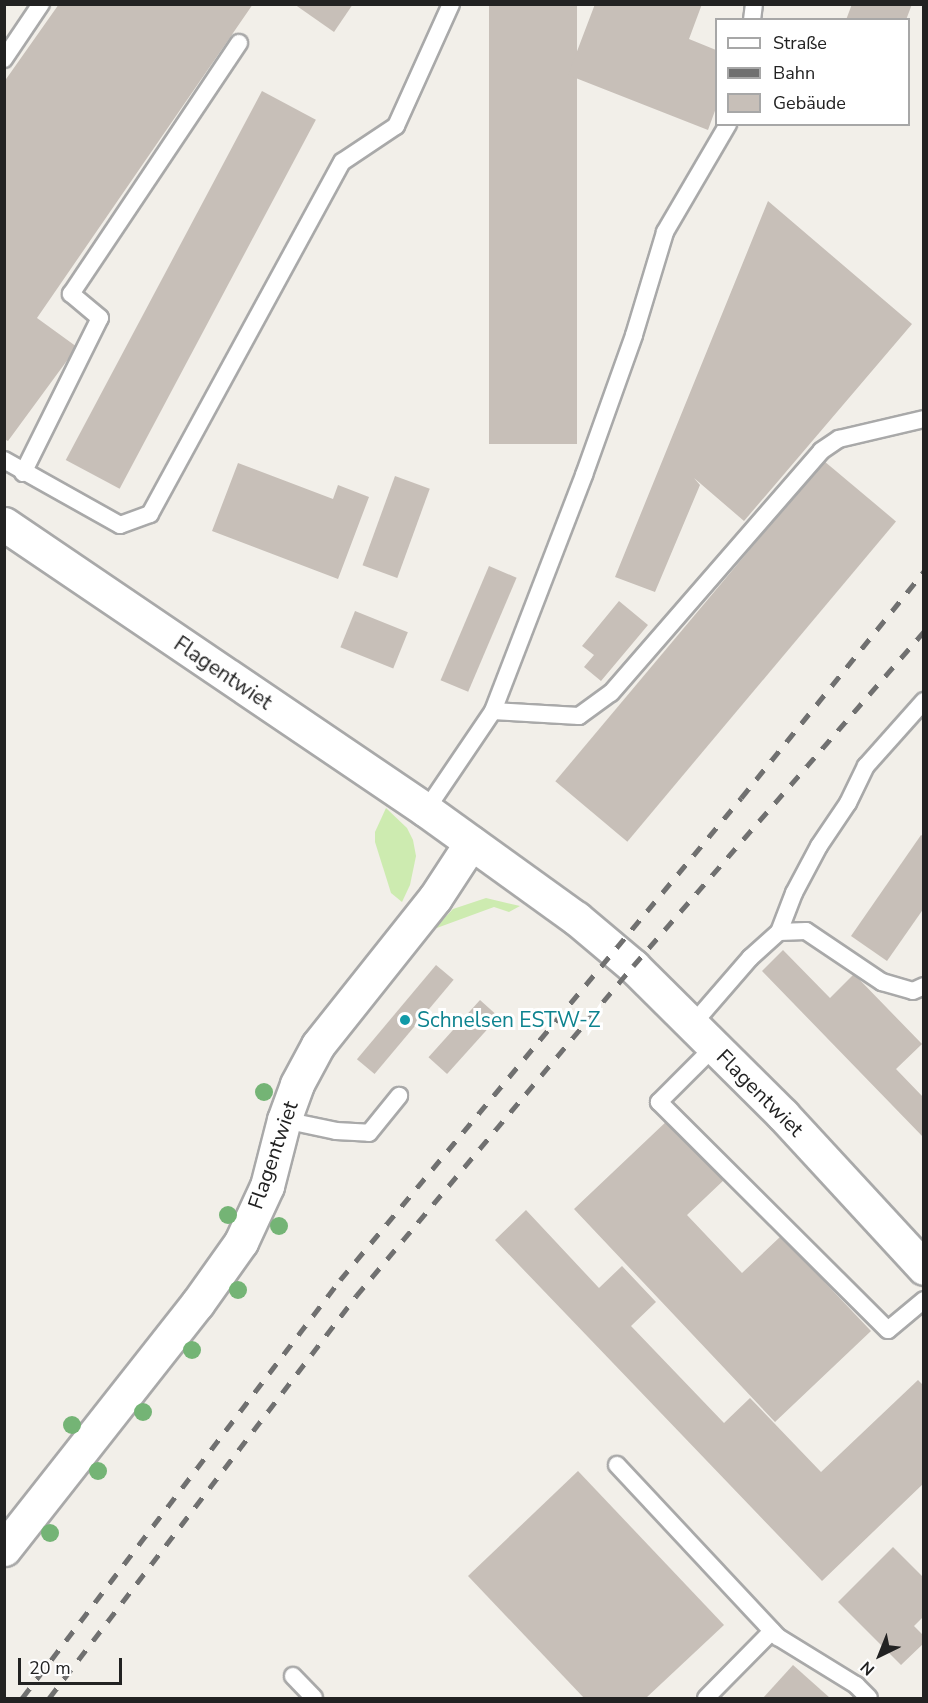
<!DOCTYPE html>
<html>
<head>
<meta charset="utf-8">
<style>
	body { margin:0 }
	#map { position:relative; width:928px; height:1703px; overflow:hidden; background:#f2efe9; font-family:"Nunito Sans",sans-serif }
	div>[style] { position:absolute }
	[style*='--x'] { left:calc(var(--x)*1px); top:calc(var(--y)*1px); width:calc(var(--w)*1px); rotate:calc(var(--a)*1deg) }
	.grass>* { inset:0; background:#cdebb0 }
	.building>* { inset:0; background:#c7bfb8; transform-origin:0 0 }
	.roads { filter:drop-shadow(2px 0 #a9a9a9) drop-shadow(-2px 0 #a9a9a9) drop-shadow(0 2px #a9a9a9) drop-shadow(0 -2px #a9a9a9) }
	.lane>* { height:16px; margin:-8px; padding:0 8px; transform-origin:8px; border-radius:8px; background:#fff }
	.street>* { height:33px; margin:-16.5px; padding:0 16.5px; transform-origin:16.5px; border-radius:16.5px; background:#fff }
	.rail>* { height:4.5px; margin-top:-2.25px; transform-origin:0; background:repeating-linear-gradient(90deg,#707070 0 12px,transparent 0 24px) }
	.trees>* { width:18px; height:18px; margin:-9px; border-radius:50%; background:#74b475 }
	.dots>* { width:16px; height:16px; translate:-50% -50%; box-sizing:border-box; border:3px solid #fff; border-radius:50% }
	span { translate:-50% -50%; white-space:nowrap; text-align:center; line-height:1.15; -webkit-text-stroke:6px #fff; paint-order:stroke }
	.street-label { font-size:21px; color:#222 }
	.culture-label { font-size:21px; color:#0d838f }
	.left { translate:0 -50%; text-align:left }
	.frame { position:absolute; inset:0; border:6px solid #222; pointer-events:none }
	.legend { position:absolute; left:715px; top:18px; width:195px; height:108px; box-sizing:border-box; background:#fff; border:2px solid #a7a7a7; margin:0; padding:8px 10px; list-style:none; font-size:18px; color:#222 }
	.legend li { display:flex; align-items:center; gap:12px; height:30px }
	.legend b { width:30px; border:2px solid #a7a7a7 }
	.north { position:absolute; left:850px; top:1625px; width:60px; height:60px; -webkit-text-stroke:4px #fff; paint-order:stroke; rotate:223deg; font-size:16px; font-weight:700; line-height:24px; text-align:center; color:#222 }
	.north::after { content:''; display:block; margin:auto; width:21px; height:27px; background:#222; clip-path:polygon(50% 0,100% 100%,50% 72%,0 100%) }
	.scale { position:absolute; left:18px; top:1658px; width:104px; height:27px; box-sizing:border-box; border:3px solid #222; border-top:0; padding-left:8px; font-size:18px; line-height:21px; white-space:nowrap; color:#222; -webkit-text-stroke:4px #fff; paint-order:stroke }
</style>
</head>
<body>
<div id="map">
	<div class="grass">
		<div style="clip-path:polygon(386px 808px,407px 828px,413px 840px,416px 856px,410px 885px,402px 902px,391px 893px,375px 842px,375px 832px)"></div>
		<div style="clip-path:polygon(486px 898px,520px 906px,509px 912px,494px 907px,434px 929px,453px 909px)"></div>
	</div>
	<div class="building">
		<div style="clip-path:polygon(59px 4px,253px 4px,37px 318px,77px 347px,8px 441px,4px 439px,4px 82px)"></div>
		<div style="clip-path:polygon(294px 4px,353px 4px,334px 32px)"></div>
		<div style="left:489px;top:4px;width:88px;height:440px"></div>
		<div style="clip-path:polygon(595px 4px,702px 4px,689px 39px,716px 50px,716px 108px,708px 130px,568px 75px)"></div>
		<div style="clip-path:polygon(852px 4px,912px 4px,906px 20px,846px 20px)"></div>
		<div style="left:262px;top:91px;width:61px;height:418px;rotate:28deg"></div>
		<div style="clip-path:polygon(768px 201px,912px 324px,744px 521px,694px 478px,700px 485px,655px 592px,615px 577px)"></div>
		<div style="left:824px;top:461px;width:94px;height:418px;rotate:40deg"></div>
		<div style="clip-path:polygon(238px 463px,333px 499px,338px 485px,369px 497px,338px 579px,212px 531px)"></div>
		<div style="left:395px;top:476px;width:37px;height:95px;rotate:20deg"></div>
		<div style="left:489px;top:566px;width:30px;height:124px;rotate:23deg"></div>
		<div style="clip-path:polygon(619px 601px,648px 625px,601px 681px,584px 667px,594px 655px,582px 646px)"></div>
		<div style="left:355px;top:611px;width:57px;height:39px;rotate:22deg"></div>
		<div style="clip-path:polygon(921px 835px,924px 837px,924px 908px,887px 961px,851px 936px)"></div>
		<div style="clip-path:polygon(783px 950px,830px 998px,854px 974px,922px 1044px,896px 1069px,924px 1098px,924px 1138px,762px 971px)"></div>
		<div style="left:436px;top:965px;width:23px;height:123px;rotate:40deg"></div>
		<div style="left:480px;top:1000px;width:25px;height:77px;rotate:42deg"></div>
		<div style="clip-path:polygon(669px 1119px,725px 1179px,687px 1215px,742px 1273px,781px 1236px,871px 1331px,775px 1422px,574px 1209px)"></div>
		<div style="clip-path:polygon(526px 1210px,599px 1288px,622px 1266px,656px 1302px,631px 1326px,724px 1423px,750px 1398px,821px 1472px,918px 1380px,924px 1386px,924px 1483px,822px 1581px,495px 1240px)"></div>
		<div style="clip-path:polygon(578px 1471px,724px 1625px,646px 1698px,584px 1698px,468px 1576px)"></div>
		<div style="clip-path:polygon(893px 1547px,924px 1578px,924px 1616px,914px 1626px,924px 1636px,924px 1643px,901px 1665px,838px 1602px)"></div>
		<div style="clip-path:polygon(793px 1665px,830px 1698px,763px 1698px)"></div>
	</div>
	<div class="roads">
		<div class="lane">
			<div style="--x:752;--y:20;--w:16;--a:-83"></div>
			<div style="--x:4;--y:59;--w:66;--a:-56.1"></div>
			<div style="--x:4;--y:460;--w:133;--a:29.3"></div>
			<div style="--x:120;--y:525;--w:32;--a:-20"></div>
			<div style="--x:150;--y:514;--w:401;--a:-61.4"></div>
			<div style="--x:342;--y:162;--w:65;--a:-33.7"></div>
			<div style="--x:396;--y:126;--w:134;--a:-65.7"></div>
			<div style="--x:23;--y:473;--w:173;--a:-63.6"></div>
			<div style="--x:100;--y:318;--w:38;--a:-140"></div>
			<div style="--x:71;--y:294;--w:302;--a:-56.2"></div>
			<div style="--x:493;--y:711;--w:86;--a:3.3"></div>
			<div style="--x:579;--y:716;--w:39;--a:-36"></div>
			<div style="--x:611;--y:693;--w:320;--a:-49"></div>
			<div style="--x:821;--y:451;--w:22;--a:-34"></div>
			<div style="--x:839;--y:439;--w:87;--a:-13.2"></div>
			<div style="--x:426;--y:810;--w:120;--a:-55.9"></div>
			<div style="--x:493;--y:711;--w:253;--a:-68.9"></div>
			<div style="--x:584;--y:475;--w:149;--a:-70.3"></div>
			<div style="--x:634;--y:335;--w:108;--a:-73.2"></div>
			<div style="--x:665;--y:232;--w:125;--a:-59.7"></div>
			<div style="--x:779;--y:932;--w:42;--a:-69"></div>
			<div style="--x:794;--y:893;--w:53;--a:-62"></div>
			<div style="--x:819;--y:846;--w:52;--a:-56"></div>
			<div style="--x:848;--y:803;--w:41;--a:-64.1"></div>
			<div style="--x:866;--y:766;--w:87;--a:-48.3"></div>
			<div style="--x:692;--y:1025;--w:89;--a:-49.1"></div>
			<div style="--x:750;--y:958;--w:39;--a:-42"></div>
			<div style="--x:779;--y:932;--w:27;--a:-2"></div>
			<div style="--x:806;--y:931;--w:92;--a:33.9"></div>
			<div style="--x:882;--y:982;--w:32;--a:16"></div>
			<div style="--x:913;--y:991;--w:12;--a:-24"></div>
			<div style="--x:714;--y:1047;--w:78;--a:135"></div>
			<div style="--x:659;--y:1102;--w:323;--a:44.9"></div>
			<div style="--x:888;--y:1330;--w:47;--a:-39.8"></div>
			<div style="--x:284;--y:1120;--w:53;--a:11.9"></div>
			<div style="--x:336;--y:1131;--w:33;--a:3"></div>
			<div style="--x:369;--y:1133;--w:48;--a:-51"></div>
			<div style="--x:617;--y:1465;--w:236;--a:46.9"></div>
			<div style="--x:778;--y:1637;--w:92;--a:31.6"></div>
			<div style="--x:856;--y:1685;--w:18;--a:45"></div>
			<div style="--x:293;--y:1676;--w:30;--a:46"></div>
			<div style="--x:706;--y:1698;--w:94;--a:-45.4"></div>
		</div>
		<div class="street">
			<div style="--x:4;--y:524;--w:510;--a:34.13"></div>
			<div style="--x:426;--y:810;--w:185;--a:35.8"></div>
			<div style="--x:576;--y:918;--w:75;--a:40.1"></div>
			<div style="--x:633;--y:966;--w:211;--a:44.8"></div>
			<div style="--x:783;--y:1115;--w:208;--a:47.3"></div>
			<div style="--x:4;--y:1549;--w:312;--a:-51.8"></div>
			<div style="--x:197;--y:1304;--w:76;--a:-54.6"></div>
			<div style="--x:241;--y:1242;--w:62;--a:-65.1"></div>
			<div style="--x:267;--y:1186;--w:68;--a:-75.6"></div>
			<div style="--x:284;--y:1120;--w:38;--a:-70"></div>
			<div style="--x:297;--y:1084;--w:44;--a:-61.7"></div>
			<div style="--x:318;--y:1045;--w:188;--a:-51.5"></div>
			<div style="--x:435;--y:898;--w:66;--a:-56.8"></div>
		</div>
	</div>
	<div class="rail">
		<div style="--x:22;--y:1698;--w:525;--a:-52.74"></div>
		<div style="--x:340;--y:1280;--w:627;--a:-50.24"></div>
		<div style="--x:741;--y:798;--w:292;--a:-51.1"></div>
		<div style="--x:49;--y:1698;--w:506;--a:-52.63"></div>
		<div style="--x:356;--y:1296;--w:431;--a:-50"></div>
		<div style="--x:633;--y:966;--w:444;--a:-49"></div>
	</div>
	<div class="trees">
		<div style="left:264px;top:1092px"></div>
		<div style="left:228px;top:1215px"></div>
		<div style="left:279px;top:1226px"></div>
		<div style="left:238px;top:1290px"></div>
		<div style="left:192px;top:1350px"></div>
		<div style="left:143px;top:1412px"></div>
		<div style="left:72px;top:1425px"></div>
		<div style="left:98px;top:1471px"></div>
		<div style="left:50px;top:1533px"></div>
	</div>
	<div class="dots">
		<div style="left:405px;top:1020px;background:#0f9aa8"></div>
	</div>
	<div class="street-label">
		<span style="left:223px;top:673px;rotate:34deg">Flagentwiet</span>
		<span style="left:760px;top:1093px;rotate:45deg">Flagentwiet</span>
		<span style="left:273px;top:1155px;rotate:-71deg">Flagentwiet</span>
	</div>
	<div class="culture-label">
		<span class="left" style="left:417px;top:1020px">Schnelsen ESTW-Z</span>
	</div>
	<div class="frame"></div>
	<ul class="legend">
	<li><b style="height:8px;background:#fff"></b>Straße</li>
	<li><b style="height:8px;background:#707070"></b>Bahn</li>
	<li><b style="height:16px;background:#c7bfb8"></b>Gebäude</li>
	</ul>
	<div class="north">N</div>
	<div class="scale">20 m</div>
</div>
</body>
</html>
